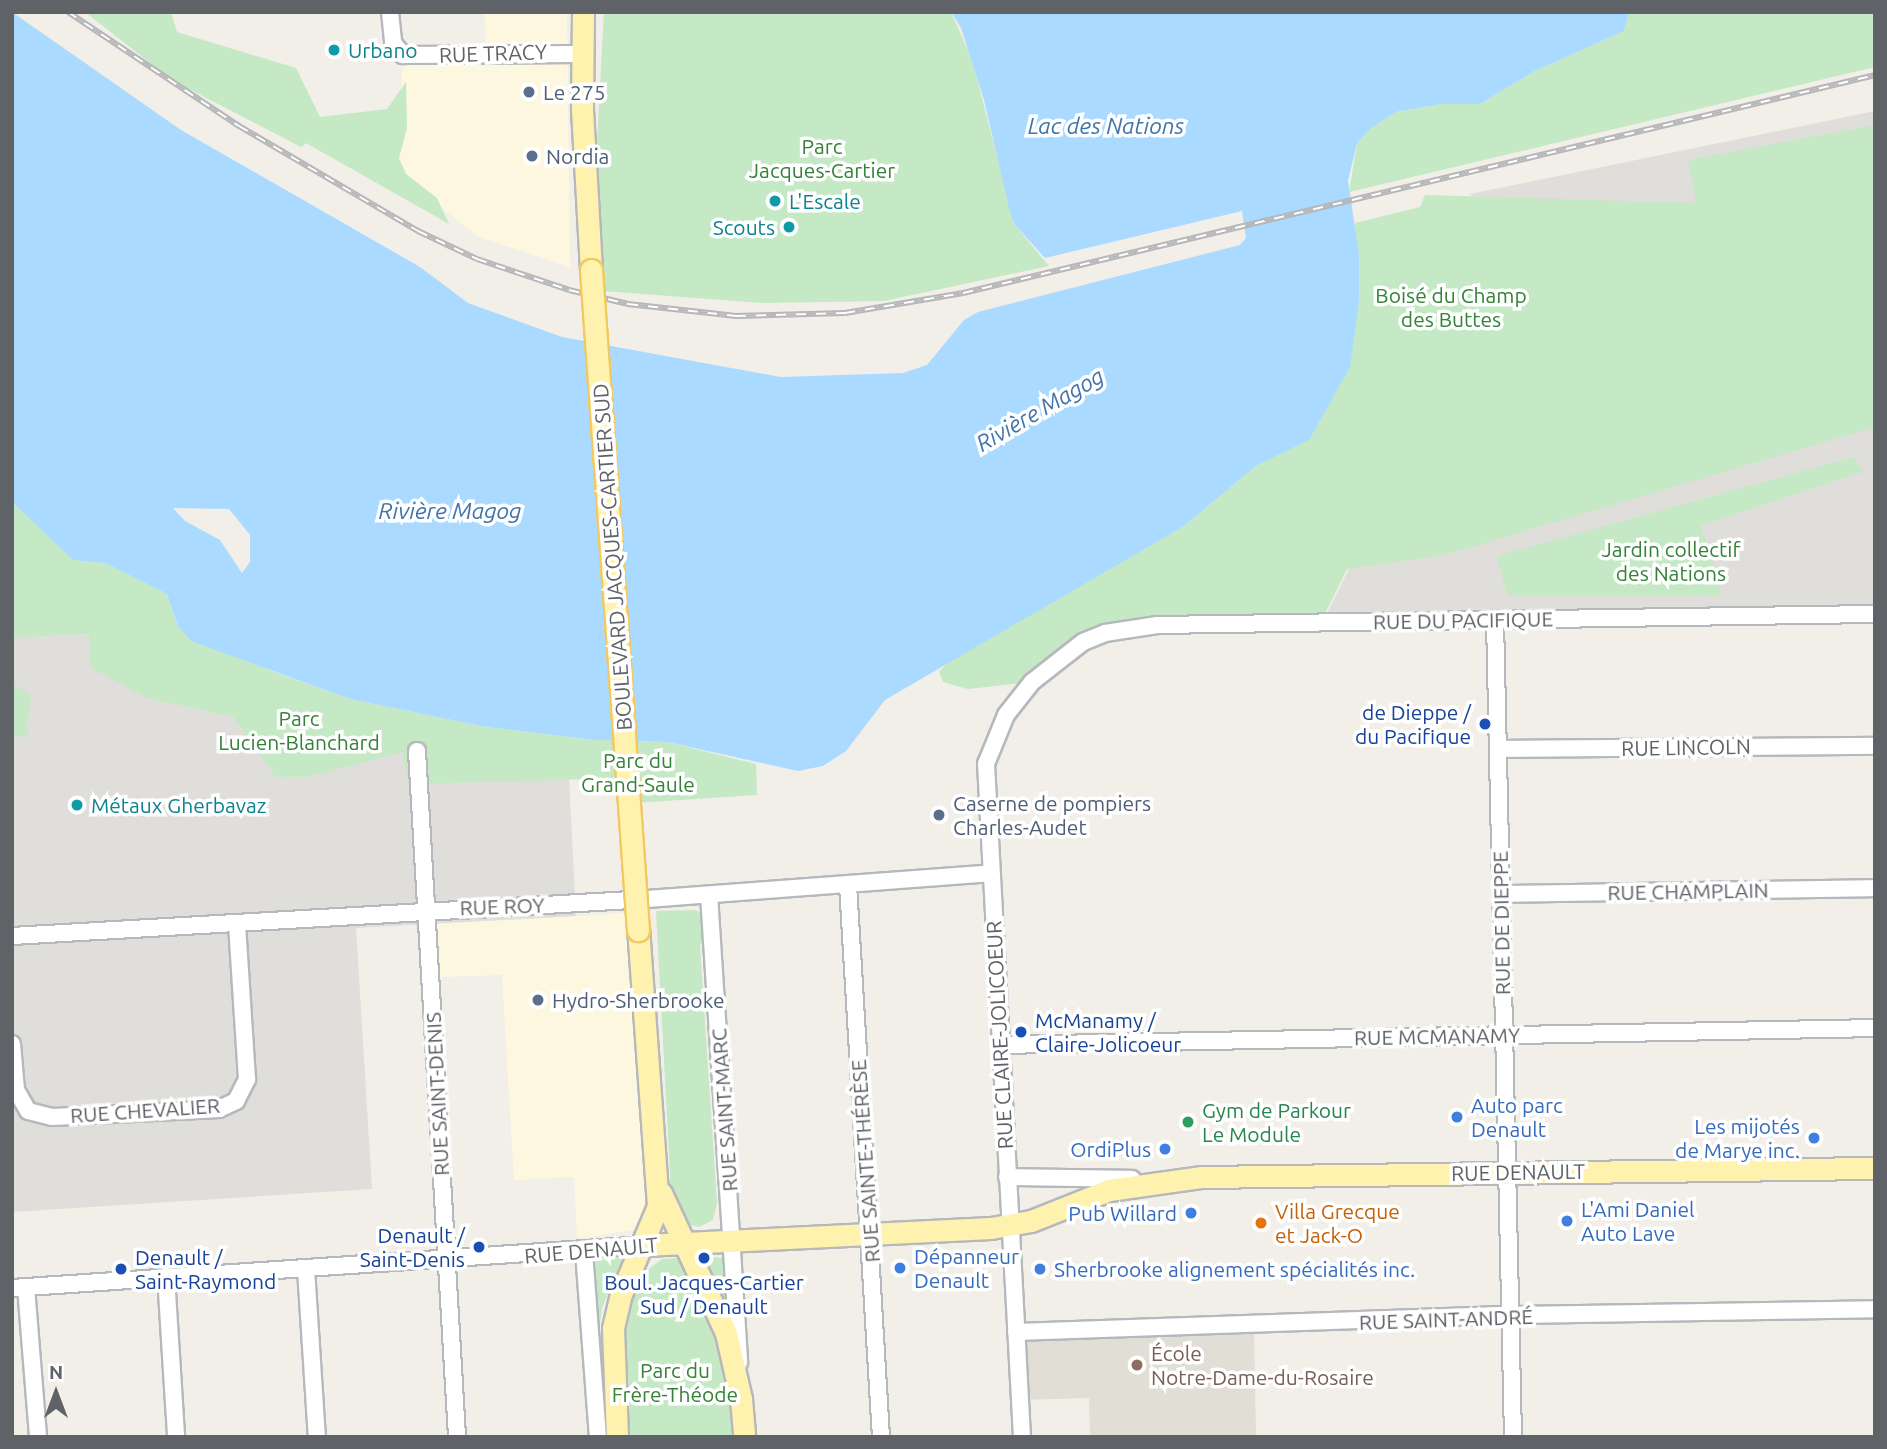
<!DOCTYPE html>
<html>
<head>
<meta charset="utf-8">
<style>
	body { margin:0 }
	#map { position:relative; width:1887px; height:1449px; overflow:hidden; background:#f1efe8; font-family:Ubuntu,sans-serif }
	div>[style] { position:absolute }
	[style*='--x'] { left:calc(var(--x)*1px); top:calc(var(--y)*1px); width:calc(var(--w)*1px); rotate:calc(var(--a)*1deg) }
	.commercial>* { inset:0; background:#fef7e0 }
	.industrial>* { inset:0; background:#e0deda }
	.education>* { inset:0; background:#e1ded6 }
	.green>* { inset:0; background:#c5e8c5 }
	.water>* { inset:0; background:#aadaff }
	.roads { filter:drop-shadow(2px 0 #b5b8bc) drop-shadow(-2px 0 #b5b8bc) drop-shadow(0 2px #b5b8bc) drop-shadow(0 -2px #b5b8bc) }
	.minor>* { height:16px; margin:-8px; padding:0 8px; transform-origin:8px; border-radius:8px; background:#fff }
	.major>* { height:21px; margin:-10.5px; padding:0 10.5px; transform-origin:10.5px; border-radius:10.5px; background:#fff2af }
	.rail>* { height:6px; margin-top:-3px; transform-origin:0; background:repeating-linear-gradient(90deg,#fff 0 10px,#b6b7b8 0 20px); box-sizing:border-box; border-block:2px solid #b6b7b8 }
	.bridges { filter:drop-shadow(2px 0 #f2c960) drop-shadow(-2px 0 #f2c960) drop-shadow(0 2px #f2c960) drop-shadow(0 -2px #f2c960) }
	.major-bridge>* { height:21px; margin:-10.5px; padding:0 10.5px; transform-origin:10.5px; border-radius:10.5px; background:#fff2af }
	.dots>* { width:19px; height:19px; translate:-50% -50%; box-sizing:border-box; border:4px solid #fff; border-radius:50% }
	span { translate:-50% -50%; white-space:nowrap; text-align:center; line-height:1.15; -webkit-text-stroke:7px #fff; paint-order:stroke }
	.culture-label { font-size:21px; color:#0d838f }
	.left { translate:0 -50%; text-align:left }
	.right { translate:-100% -50%; text-align:right }
	.street-label { font-size:21px; color:#5f6368 }
	.service-label { font-size:21px; color:#4e5e75 }
	.park-label { font-size:21px; color:#348238 }
	.transit-label { font-size:21px; color:#164399 }
	.shop-label { font-size:21px; color:#366cbe }
	.leisure-label { font-size:21px; color:#27864d }
	.food-label { font-size:21px; color:#c56008 }
	.education-label { font-size:21px; color:#785e54 }
	.water-label { font-size:23px; color:#4174aa; font-style:italic }
	.frame { position:absolute; inset:0; border:14px solid #5f6368; pointer-events:none }
	.north { position:absolute; left:21px; top:1358px; width:70px; height:70px; -webkit-text-stroke:5px #fff; paint-order:stroke; rotate:0deg; font-size:19px; font-weight:700; line-height:28px; text-align:center; color:#5f6368 }
	.north::after { content:''; display:block; margin:auto; width:24px; height:32px; background:#5f6368; clip-path:polygon(50% 0,100% 100%,50% 72%,0 100%) }
</style>
</head>
<body>
<div id="map">
	<div class="commercial">
		<div style="clip-path:polygon(485px 12px,567px 12px,570px 267px,479px 237px,402px 178px,397px 158px,403px 56px,486px 55px)"></div>
		<div style="clip-path:polygon(630px 913px,647px 1209px,638px 1229px,577px 1239px,574px 1177px,514px 1180px,502px 975px,440px 977px,437px 924px)"></div>
	</div>
	<div class="industrial">
		<div style="clip-path:polygon(1875px 111px,1875px 614px,1324px 620px,1430px 401px,1563px 285px,1470px 194px)"></div>
		<div style="clip-path:polygon(89px 634px,150px 699px,233px 717px,276px 778px,308px 777px,388px 754px,417px 751px,419px 784px,569px 777px,576px 916px,356px 928px,372px 1189px,12px 1212px,12px 638px)"></div>
	</div>
	<div class="education">
		<div style="clip-path:polygon(1254px 1325px,1256px 1437px,1090px 1437px,1089px 1398px,1020px 1400px,1016px 1332px)"></div>
	</div>
	<div class="green">
		<div style="clip-path:polygon(85px 12px,171px 12px,177px 32px,296px 68px,320px 117px,387px 109px,406px 82px,407px 128px,399px 158px,406px 174px,437px 198px,449px 224px,306px 143px,301px 147px,172px 80px)"></div>
		<div style="clip-path:polygon(604px 12px,951px 12px,972px 60px,1015px 225px,1049px 266px,884px 301px,762px 303px,603px 291px,596px 160px)"></div>
		<div style="clip-path:polygon(1629px 12px,1875px 12px,1875px 67px,1349px 192px,1357px 143px,1371px 128px,1396px 112px,1441px 104px,1480px 104px,1533px 72px,1624px 31px)"></div>
		<div style="clip-path:polygon(1875px 125px,1875px 427px,1444px 555px,1347px 569px,1321px 622px,1105px 633px,1032px 682px,968px 689px,943px 682px,939px 671px,959px 653px,1184px 526px,1256px 466px,1309px 440px,1359px 301px,1355px 223px,1420px 207px,1425px 195px,1696px 203px,1688px 160px)"></div>
		<div style="clip-path:polygon(1854px 457px,1863px 472px,1701px 525px,1721px 595px,1507px 595px,1497px 556px)"></div>
		<div style="clip-path:polygon(12px 502px,73px 559px,105px 563px,167px 594px,178px 626px,269px 670px,350px 699px,486px 727px,595px 740px,667px 742px,756px 764px,757px 795px,617px 804px,615px 793px,592px 779px,419px 784px,408px 781px,403px 752px,308px 777px,276px 778px,233px 717px,150px 699px,89px 667px,89px 634px,12px 638px)"></div>
		<div style="clip-path:polygon(12px 683px,31px 696px,26px 725px,28px 735px,24px 738px,12px 734px)"></div>
		<div style="clip-path:polygon(696px 910px,704px 916px,706px 936px,700px 946px,717px 1203px,713px 1220px,699px 1227px,685px 1223px,671px 1192px,656px 911px)"></div>
		<div style="clip-path:polygon(697px 1256px,726px 1258px,733px 1329px)"></div>
		<div style="clip-path:polygon(596px 1257px,623px 1257px,602px 1308px,598px 1339px,591px 1262px)"></div>
		<div style="clip-path:polygon(679px 1258px,685px 1261px,727px 1359px,733px 1437px,624px 1437px,621px 1321px,637px 1278px,662px 1259px)"></div>
	</div>
	<div class="water">
		<div style="clip-path:polygon(evenodd,12px 12px,181px 130px,420px 267px,468px 303px,562px 337px,781px 377px,903px 373px,927px 365px,964px 320px,978px 312px,1240px 245px,1246px 238px,1242px 211px,1045px 258px,1015px 225px,1010px 212px,984px 100px,961px 28px,951px 12px,1629px 12px,1624px 31px,1533px 72px,1480px 104px,1441px 104px,1396px 112px,1371px 128px,1357px 143px,1348px 181px,1359px 254px,1359px 301px,1350px 367px,1309px 440px,1256px 466px,1184px 526px,885px 700px,846px 751px,823px 766px,798px 771px,667px 742px,595px 740px,486px 727px,350px 699px,191px 641px,178px 626px,167px 594px,105px 563px,73px 560px,12px 502px,12px 12px,173px 508px,229px 509px,250px 535px,250px 562px,242px 573px,220px 540px,185px 521px,173px 508px)"></div>
	</div>
	<div class="roads">
		<div class="minor">
			<div style="--x:390;--y:12;--w:31;--a:84"></div>
			<div style="--x:393;--y:43;--w:16;--a:50"></div>
			<div style="--x:403;--y:55;--w:179;--a:-0.3"></div>
			<div style="--x:1495;--y:619;--w:818;--a:88.74"></div>
			<div style="--x:1498;--y:749;--w:377;--a:-0.5"></div>
			<div style="--x:417;--y:751;--w:687;--a:86.66"></div>
			<div style="--x:848;--y:885;--w:553;--a:86.58"></div>
			<div style="--x:1501;--y:894;--w:374;--a:-0.9"></div>
			<div style="--x:709;--y:895;--w:468;--a:86.3"></div>
			<div style="--x:12;--y:936;--w:637;--a:-3.33"></div>
			<div style="--x:648;--y:899;--w:344;--a:-4.3"></div>
			<div style="--x:12;--y:1044;--w:46;--a:85"></div>
			<div style="--x:16;--y:1090;--w:24;--a:60"></div>
			<div style="--x:28;--y:1111;--w:25;--a:14"></div>
			<div style="--x:52;--y:1117;--w:167;--a:-2.7"></div>
			<div style="--x:219;--y:1109;--w:19;--a:-25"></div>
			<div style="--x:236;--y:1101;--w:25;--a:-63"></div>
			<div style="--x:247;--y:1079;--w:156;--a:-93.7"></div>
			<div style="--x:1000;--y:1045;--w:875;--a:-1.11"></div>
			<div style="--x:1007;--y:1177;--w:125;--a:0.9"></div>
			<div style="--x:584;--y:1252;--w:186;--a:85.7"></div>
			<div style="--x:306;--y:1269;--w:168;--a:86.3"></div>
			<div style="--x:166;--y:1276;--w:161;--a:86.4"></div>
			<div style="--x:26;--y:1287;--w:150;--a:85.4"></div>
			<div style="--x:12;--y:1288;--w:634;--a:-3.89"></div>
			<div style="--x:1016;--y:1332;--w:494;--a:-2"></div>
			<div style="--x:1510;--y:1315;--w:365;--a:-0.9"></div>
			<div style="--x:1022;--y:1437;--w:674;--a:-93.06"></div>
			<div style="--x:986;--y:764;--w:53;--a:-67.8"></div>
			<div style="--x:1006;--y:715;--w:42;--a:-51.8"></div>
			<div style="--x:1032;--y:682;--w:65;--a:-38.1"></div>
			<div style="--x:1083;--y:642;--w:24;--a:-22"></div>
			<div style="--x:1105;--y:633;--w:53;--a:-8.7"></div>
			<div style="--x:1157;--y:625;--w:718;--a:-0.88"></div>
		</div>
		<div class="major">
			<div style="--x:583;--y:12;--w:97;--a:90.6"></div>
			<div style="--x:582;--y:109;--w:161;--a:86.8"></div>
			<div style="--x:661;--y:1193;--w:154;--a:65.1"></div>
			<div style="--x:726;--y:1333;--w:68;--a:77.2"></div>
			<div style="--x:741;--y:1399;--w:38;--a:85"></div>
			<div style="--x:645;--y:1245;--w:346;--a:-2.8"></div>
			<div style="--x:991;--y:1228;--w:41;--a:-9.9"></div>
			<div style="--x:1031;--y:1221;--w:84;--a:-21.7"></div>
			<div style="--x:1109;--y:1190;--w:94;--a:-8"></div>
			<div style="--x:1202;--y:1177;--w:673;--a:-0.77"></div>
			<div style="--x:617;--y:1437;--w:109;--a:-92.1"></div>
			<div style="--x:613;--y:1328;--w:35;--a:-77"></div>
			<div style="--x:621;--y:1294;--w:95;--a:-67.2"></div>
			<div style="--x:658;--y:1206;--w:277;--a:-94.1"></div>
		</div>
	</div>
	<div class="rail">
		<div style="--x:68;--y:12;--w:206;--a:33.7"></div>
		<div style="--x:239;--y:126;--w:208;--a:30.4"></div>
		<div style="--x:418;--y:231;--w:65;--a:25.4"></div>
		<div style="--x:477;--y:259;--w:97;--a:18.6"></div>
		<div style="--x:569;--y:290;--w:61;--a:13.3"></div>
		<div style="--x:628;--y:304;--w:109;--a:6.3"></div>
		<div style="--x:736;--y:316;--w:109;--a:-1.6"></div>
		<div style="--x:845;--y:313;--w:120;--a:-9.6"></div>
		<div style="--x:963;--y:293;--w:938;--a:-13.44"></div>
	</div>
	<div class="bridges">
		<div class="major-bridge">
			<div style="--x:591;--y:270;--w:662;--a:85.93"></div>
		</div>
	</div>
	<div class="dots">
		<div style="left:334px;top:50px;background:#0f9aa8"></div>
		<div style="left:529px;top:92px;background:#5c6f8a"></div>
		<div style="left:532px;top:156px;background:#5c6f8a"></div>
		<div style="left:775px;top:201px;background:#0f9aa8"></div>
		<div style="left:789px;top:227px;background:#0f9aa8"></div>
		<div style="left:1485px;top:724px;background:#1a4fb4"></div>
		<div style="left:77px;top:805px;background:#0f9aa8"></div>
		<div style="left:939px;top:815px;background:#5c6f8a"></div>
		<div style="left:538px;top:1000px;background:#5c6f8a"></div>
		<div style="left:1021px;top:1032px;background:#1a4fb4"></div>
		<div style="left:1457px;top:1117px;background:#3f7fe0"></div>
		<div style="left:1188px;top:1122px;background:#2e9e5b"></div>
		<div style="left:1814px;top:1138px;background:#3f7fe0"></div>
		<div style="left:1165px;top:1149px;background:#3f7fe0"></div>
		<div style="left:1191px;top:1213px;background:#3f7fe0"></div>
		<div style="left:1567px;top:1221px;background:#3f7fe0"></div>
		<div style="left:1261px;top:1223px;background:#e8710a"></div>
		<div style="left:479px;top:1247px;background:#1a4fb4"></div>
		<div style="left:704px;top:1258px;background:#1a4fb4"></div>
		<div style="left:900px;top:1268px;background:#3f7fe0"></div>
		<div style="left:121px;top:1269px;background:#1a4fb4"></div>
		<div style="left:1040px;top:1269px;background:#3f7fe0"></div>
		<div style="left:1137px;top:1365px;background:#8d6e63"></div>
	</div>
	<div class="culture-label">
		<span class="left" style="left:348px;top:50px">Urbano</span>
		<span class="left" style="left:789px;top:201px">L'Escale</span>
		<span class="right" style="left:775px;top:227px">Scouts</span>
		<span class="left" style="left:91px;top:805px">Métaux Gherbavaz</span>
	</div>
	<div class="street-label">
		<span style="left:493px;top:53px;rotate:-2deg">RUE TRACY</span>
		<span style="left:612px;top:557px;rotate:-94deg">BOULEVARD JACQUES-CARTIER SUD</span>
		<span style="left:1463px;top:620px;rotate:-1deg">RUE DU PACIFIQUE</span>
		<span style="left:1686px;top:747px;rotate:-1deg">RUE LINCOLN</span>
		<span style="left:1688px;top:891px;rotate:-1deg">RUE CHAMPLAIN</span>
		<span style="left:502px;top:906px;rotate:-2deg">RUE ROY</span>
		<span style="left:1501px;top:923px;rotate:-91deg">RUE DE DIEPPE</span>
		<span style="left:999px;top:1035px;rotate:-93deg">RUE CLAIRE-JOLICOEUR</span>
		<span style="left:1437px;top:1036px;rotate:-1deg">RUE MCMANAMY</span>
		<span style="left:437px;top:1094px;rotate:-93deg">RUE SAINT-DENIS</span>
		<span style="left:145px;top:1110px;rotate:-4deg">RUE CHEVALIER</span>
		<span style="left:724px;top:1110px;rotate:-94deg">RUE SAINT-MARC</span>
		<span style="left:865px;top:1161px;rotate:-94deg">RUE SAINTE-THÉRÈSE</span>
		<span style="left:1518px;top:1172px;rotate:-1deg">RUE DENAULT</span>
		<span style="left:591px;top:1250px;rotate:-5deg">RUE DENAULT</span>
		<span style="left:1446px;top:1319px;rotate:-2deg">RUE SAINT-ANDRÉ</span>
	</div>
	<div class="service-label">
		<span class="left" style="left:543px;top:92px">Le 275</span>
		<span class="left" style="left:546px;top:156px">Nordia</span>
		<span class="left" style="left:953px;top:815px">Caserne de pompiers<br>Charles-Audet</span>
		<span class="left" style="left:552px;top:1000px">Hydro-Sherbrooke</span>
	</div>
	<div class="park-label">
		<span style="left:822px;top:158px">Parc<br>Jacques-Cartier</span>
		<span style="left:1451px;top:307px">Boisé du Champ<br>des Buttes</span>
		<span style="left:1671px;top:561px">Jardin collectif<br>des Nations</span>
		<span style="left:299px;top:730px">Parc<br>Lucien-Blanchard</span>
		<span style="left:638px;top:772px">Parc du<br>Grand-Saule</span>
		<span style="left:675px;top:1382px">Parc du<br>Frère-Théode</span>
	</div>
	<div class="transit-label">
		<span class="right" style="left:1471px;top:724px">de Dieppe /<br>du Pacifique</span>
		<span class="left" style="left:1035px;top:1032px">McManamy /<br>Claire-Jolicoeur</span>
		<span class="right" style="left:465px;top:1247px">Denault /<br>Saint-Denis</span>
		<span class="left" style="left:135px;top:1269px">Denault /<br>Saint-Raymond</span>
		<span style="left:704px;top:1294px">Boul. Jacques-Cartier<br>Sud / Denault</span>
	</div>
	<div class="shop-label">
		<span class="left" style="left:1471px;top:1117px">Auto parc<br>Denault</span>
		<span class="right" style="left:1800px;top:1138px">Les mijotés<br>de Marye inc.</span>
		<span class="right" style="left:1151px;top:1149px">OrdiPlus</span>
		<span class="left" style="left:1581px;top:1221px">L'Ami Daniel<br>Auto Lave</span>
		<span class="right" style="left:1177px;top:1213px">Pub Willard</span>
		<span class="left" style="left:914px;top:1268px">Dépanneur<br>Denault</span>
		<span class="left" style="left:1054px;top:1269px">Sherbrooke alignement spécialités inc.</span>
	</div>
	<div class="leisure-label">
		<span class="left" style="left:1202px;top:1122px">Gym de Parkour<br>Le Module</span>
	</div>
	<div class="food-label">
		<span class="left" style="left:1275px;top:1223px">Villa Grecque<br>et Jack-O</span>
	</div>
	<div class="education-label">
		<span class="left" style="left:1151px;top:1365px">École<br>Notre-Dame-du-Rosaire</span>
	</div>
	<div class="water-label">
		<span style="left:1106px;top:126px">Lac des Nations</span>
		<span style="left:1040px;top:410px;rotate:-30deg">Rivière Magog</span>
		<span style="left:450px;top:511px">Rivière Magog</span>
	</div>
	<div class="frame"></div>
	<div class="north">N</div>
</div>
</body>
</html>
